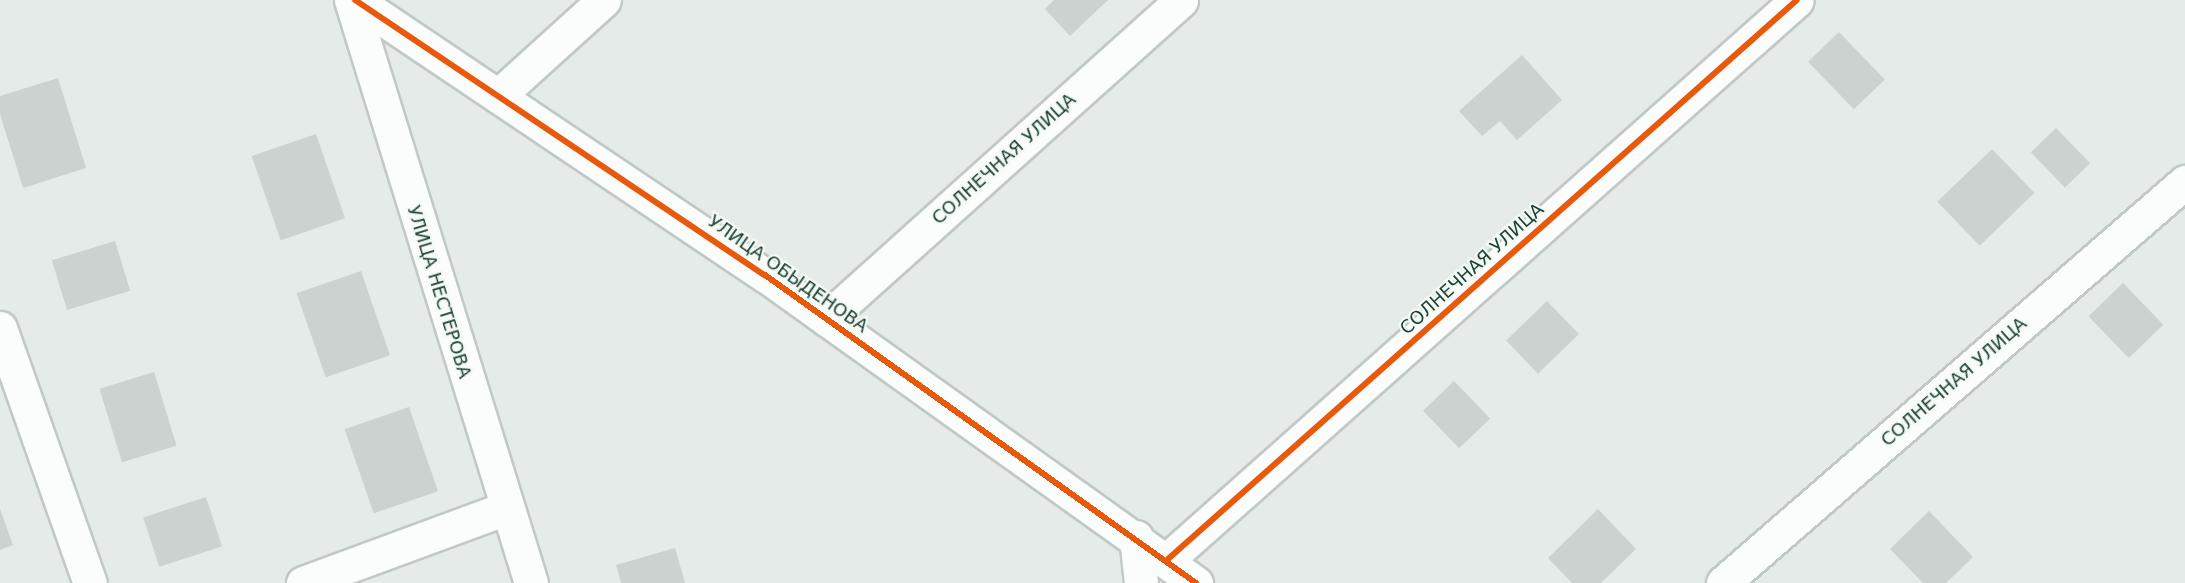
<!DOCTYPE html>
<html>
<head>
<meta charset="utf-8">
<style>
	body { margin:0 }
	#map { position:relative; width:2185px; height:583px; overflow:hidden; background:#e5ebe8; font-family:"DejaVu Sans",sans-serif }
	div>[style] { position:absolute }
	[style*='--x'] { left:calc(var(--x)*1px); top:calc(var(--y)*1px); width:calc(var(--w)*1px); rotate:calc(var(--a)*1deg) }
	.building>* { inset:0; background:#cbd2cf; transform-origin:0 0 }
	.roads { filter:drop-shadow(2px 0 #c2c8c5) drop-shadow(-2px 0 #c2c8c5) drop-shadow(0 2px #c2c8c5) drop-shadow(0 -2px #c2c8c5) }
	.street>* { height:33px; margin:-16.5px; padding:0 16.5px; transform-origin:16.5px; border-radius:16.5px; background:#fbfcfc }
	.cycleway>* { height:6px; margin:-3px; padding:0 3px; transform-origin:3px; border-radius:3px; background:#e8590c }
	span { translate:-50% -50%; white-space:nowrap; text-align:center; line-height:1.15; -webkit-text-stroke:4.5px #f3faf5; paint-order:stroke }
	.street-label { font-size:18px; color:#1f4133 }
</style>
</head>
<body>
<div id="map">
	<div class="building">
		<div style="clip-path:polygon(1054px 0,1108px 0,1070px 36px,1045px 9px)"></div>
		<div style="left:1839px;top:32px;width:66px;height:43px;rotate:46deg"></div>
		<div style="clip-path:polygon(1522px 55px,1562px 100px,1517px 140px,1500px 121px,1482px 136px,1459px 111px)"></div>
		<div style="clip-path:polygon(58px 78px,86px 168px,23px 188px,0 114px,0 96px)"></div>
		<div style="left:2056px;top:128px;width:49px;height:35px;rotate:46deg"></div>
		<div style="left:316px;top:134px;width:89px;height:68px;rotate:71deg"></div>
		<div style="left:1992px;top:149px;width:61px;height:76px;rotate:46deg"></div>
		<div style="left:115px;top:241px;width:52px;height:66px;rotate:73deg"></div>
		<div style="left:361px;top:271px;width:89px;height:68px;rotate:71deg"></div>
		<div style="left:2123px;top:283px;width:58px;height:48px;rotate:46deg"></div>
		<div style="left:1547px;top:301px;width:46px;height:57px;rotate:46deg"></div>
		<div style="left:154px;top:372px;width:77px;height:57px;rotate:73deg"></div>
		<div style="left:1454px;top:381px;width:52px;height:43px;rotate:46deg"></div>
		<div style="left:409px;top:407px;width:89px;height:68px;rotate:71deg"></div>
		<div style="left:206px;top:497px;width:52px;height:66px;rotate:72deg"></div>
		<div style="clip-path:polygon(0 509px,13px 545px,0 550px)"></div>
		<div style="clip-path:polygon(1598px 509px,1636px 549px,1601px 583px,1572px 583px,1548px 558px)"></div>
		<div style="clip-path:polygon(1929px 511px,1973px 557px,1946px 583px,1923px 583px,1890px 549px)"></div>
		<div style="clip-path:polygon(675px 548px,685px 583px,621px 583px,616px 565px)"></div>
	</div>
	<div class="roads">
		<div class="street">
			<div style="--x:351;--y:0;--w:610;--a:72.84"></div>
			<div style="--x:355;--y:0;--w:494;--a:33.9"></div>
			<div style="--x:765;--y:275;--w:530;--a:35.55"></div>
			<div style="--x:498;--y:96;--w:143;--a:-42.2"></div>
			<div style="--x:826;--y:319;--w:477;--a:-41.9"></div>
			<div style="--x:0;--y:328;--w:270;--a:70.6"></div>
			<div style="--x:1136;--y:537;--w:46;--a:83.8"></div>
			<div style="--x:1168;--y:559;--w:841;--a:-41.63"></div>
			<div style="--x:303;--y:583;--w:214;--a:-20.2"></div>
			<div style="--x:1723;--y:583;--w:612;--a:-40.96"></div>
		</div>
	</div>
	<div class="cycleway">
		<div style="--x:355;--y:0;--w:494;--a:33.9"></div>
		<div style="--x:765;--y:275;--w:530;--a:35.55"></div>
		<div style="--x:1168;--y:559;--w:841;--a:-41.63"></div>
	</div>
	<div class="street-label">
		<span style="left:1004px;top:159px;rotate:-42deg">СОЛНЕЧНАЯ УЛИЦА</span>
		<span style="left:1472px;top:269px;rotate:-42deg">СОЛНЕЧНАЯ УЛИЦА</span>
		<span style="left:788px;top:274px;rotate:35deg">УЛИЦА ОБЫДЕНОВА</span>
		<span style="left:439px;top:292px;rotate:73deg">УЛИЦА НЕСТЕРОВА</span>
		<span style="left:1954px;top:382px;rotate:-41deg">СОЛНЕЧНАЯ УЛИЦА</span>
	</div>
</div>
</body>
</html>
